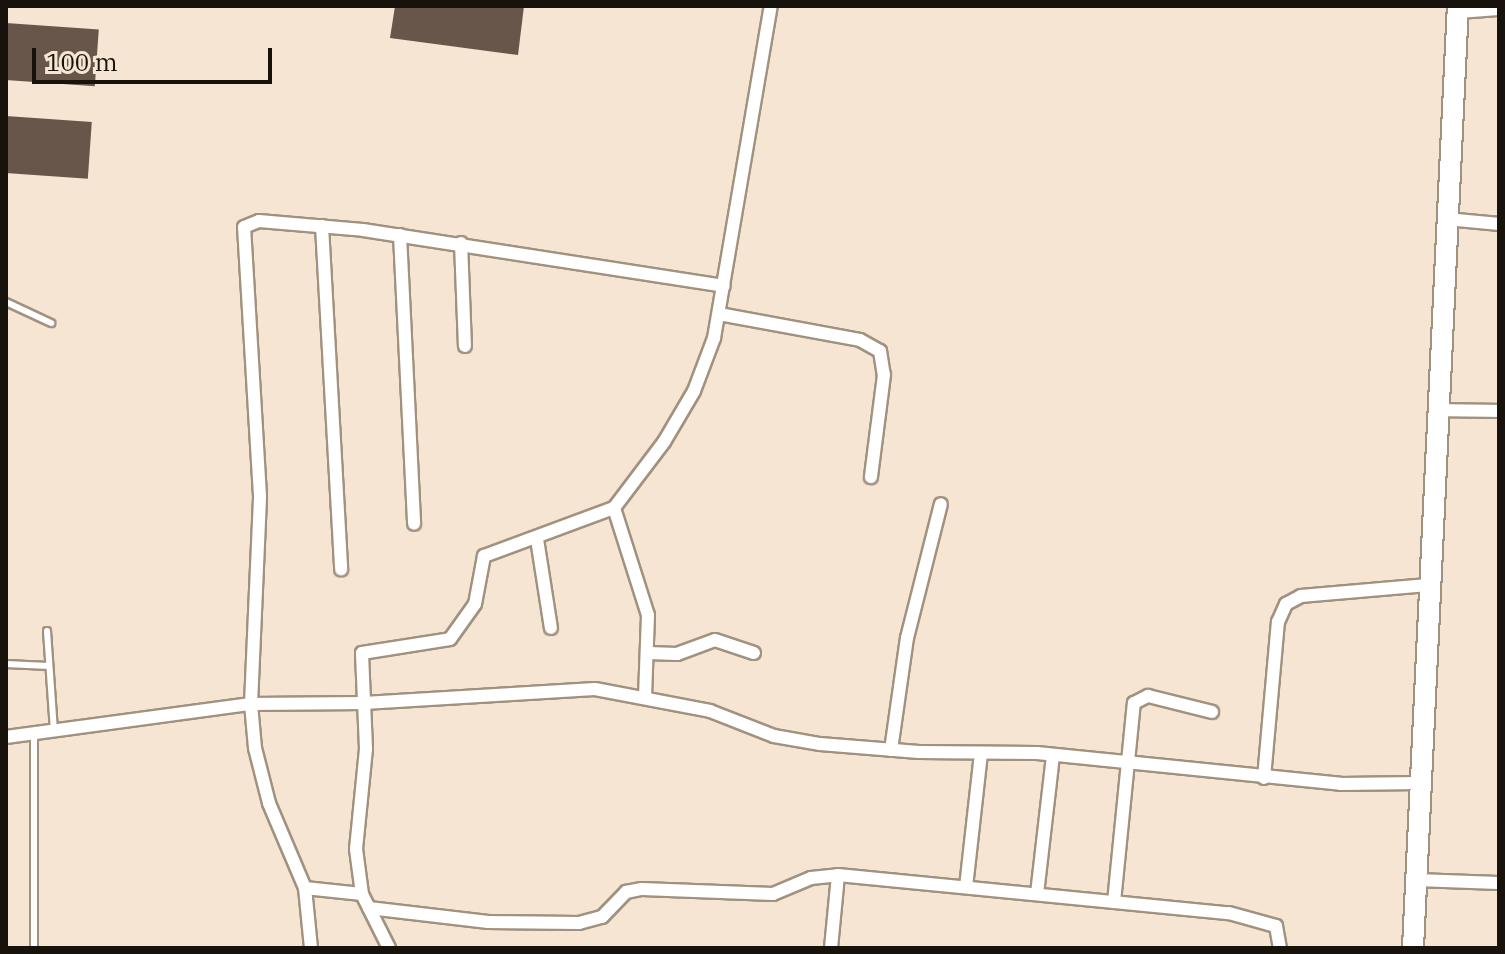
<!DOCTYPE html>
<html>
<head>
<meta charset="utf-8">
<style>
	body { margin:0 }
	#map { position:relative; width:1505px; height:954px; overflow:hidden; background:#f6e5d2; font-family:"IBM Plex Serif",serif }
	div>[style] { position:absolute }
	[style*='--x'] { left:calc(var(--x)*1px); top:calc(var(--y)*1px); width:calc(var(--w)*1px); rotate:calc(var(--a)*1deg) }
	.building>* { inset:0; background:#675649; transform-origin:0 0 }
	.roads { filter:drop-shadow(2px 0 #a19280) drop-shadow(-2px 0 #a19280) drop-shadow(0 2px #a19280) drop-shadow(0 -2px #a19280) }
	.service>* { height:6px; margin:-3px; padding:0 3px; transform-origin:3px; border-radius:3px; background:#fff }
	.minor>* { height:12px; margin:-6px; padding:0 6px; transform-origin:6px; border-radius:6px; background:#fff }
	.primary>* { height:20px; margin:-10px; padding:0 10px; transform-origin:10px; border-radius:10px; background:#fff }
	span { translate:-50% -50%; white-space:nowrap; text-align:center; line-height:1.15; -webkit-text-stroke:8px #f6e5d2; paint-order:stroke }
	.frame { position:absolute; inset:0; border:8px solid #17120b; pointer-events:none }
	.scale { position:absolute; left:32px; top:48px; width:240px; height:36px; box-sizing:border-box; border:4px solid #17120b; border-top:0; padding-left:10px; font-size:24px; line-height:28px; white-space:nowrap; color:#17120b; -webkit-text-stroke:6px #f6e5d2; paint-order:stroke }
</style>
</head>
<body>
<div id="map">
	<div class="building">
		<div style="clip-path:polygon(395px 6px,524px 6px,518px 55px,390px 38px)"></div>
		<div style="left:6px;top:23px;width:93px;height:57px;rotate:4deg"></div>
		<div style="left:6px;top:116px;width:86px;height:57px;rotate:4deg"></div>
	</div>
	<div class="roads">
		<div class="service">
			<div style="--x:6;--y:302;--w:50;--a:25"></div>
			<div style="--x:47;--y:631;--w:101;--a:86"></div>
			<div style="--x:6;--y:664;--w:43;--a:2.7"></div>
			<div style="--x:34;--y:734;--w:214;--a:90"></div>
		</div>
		<div class="minor">
			<div style="--x:1458;--y:12;--w:41;--a:-4.2"></div>
			<div style="--x:1447;--y:219;--w:52;--a:5.5"></div>
			<div style="--x:322;--y:226;--w:344;--a:86.8"></div>
			<div style="--x:400;--y:235;--w:289;--a:87.2"></div>
			<div style="--x:461;--y:243;--w:103;--a:87.8"></div>
			<div style="--x:719;--y:314;--w:143;--a:10.4"></div>
			<div style="--x:860;--y:340;--w:23;--a:29"></div>
			<div style="--x:880;--y:351;--w:24;--a:81"></div>
			<div style="--x:884;--y:375;--w:103;--a:97.3"></div>
			<div style="--x:1436;--y:410;--w:63;--a:0.9"></div>
			<div style="--x:614;--y:508;--w:112;--a:72.4"></div>
			<div style="--x:648;--y:615;--w:82;--a:92.1"></div>
			<div style="--x:537;--y:539;--w:90;--a:81.1"></div>
			<div style="--x:648;--y:653;--w:29;--a:2"></div>
			<div style="--x:677;--y:654;--w:40;--a:-20.2"></div>
			<div style="--x:715;--y:640;--w:41;--a:18.4"></div>
			<div style="--x:6;--y:737;--w:247;--a:-7.7"></div>
			<div style="--x:251;--y:704;--w:113;--a:-0.5"></div>
			<div style="--x:364;--y:703;--w:231;--a:-3.5"></div>
			<div style="--x:595;--y:689;--w:117;--a:10.8"></div>
			<div style="--x:710;--y:711;--w:69;--a:21.3"></div>
			<div style="--x:774;--y:736;--w:47;--a:9.9"></div>
			<div style="--x:820;--y:744;--w:99;--a:4.6"></div>
			<div style="--x:919;--y:752;--w:118;--a:0.5"></div>
			<div style="--x:1037;--y:753;--w:305;--a:5.8"></div>
			<div style="--x:1340;--y:784;--w:80;--a:-0.7"></div>
			<div style="--x:891;--y:750;--w:113;--a:-81.9"></div>
			<div style="--x:907;--y:638;--w:138;--a:-75.8"></div>
			<div style="--x:1264;--y:778;--w:157;--a:-84.9"></div>
			<div style="--x:1278;--y:622;--w:20;--a:-66"></div>
			<div style="--x:1286;--y:604;--w:17;--a:-28"></div>
			<div style="--x:1301;--y:596;--w:127;--a:-5"></div>
			<div style="--x:1416;--y:880;--w:83;--a:2.1"></div>
			<div style="--x:966;--y:887;--w:135;--a:-83.6"></div>
			<div style="--x:305;--y:888;--w:57;--a:6"></div>
			<div style="--x:1037;--y:894;--w:140;--a:-83.4"></div>
			<div style="--x:1114;--y:902;--w:200;--a:-84.3"></div>
			<div style="--x:1134;--y:703;--w:16;--a:-27"></div>
			<div style="--x:1148;--y:696;--w:66;--a:14"></div>
			<div style="--x:369;--y:908;--w:120;--a:6.7"></div>
			<div style="--x:488;--y:922;--w:91;--a:0.6"></div>
			<div style="--x:579;--y:923;--w:24;--a:-15"></div>
			<div style="--x:602;--y:917;--w:35;--a:-46"></div>
			<div style="--x:626;--y:892;--w:16;--a:-11"></div>
			<div style="--x:642;--y:889;--w:131;--a:2.2"></div>
			<div style="--x:773;--y:894;--w:41;--a:-22.8"></div>
			<div style="--x:811;--y:878;--w:27;--a:-6"></div>
			<div style="--x:838;--y:875;--w:393;--a:5.6"></div>
			<div style="--x:1229;--y:913;--w:49;--a:15.5"></div>
			<div style="--x:1276;--y:926;--w:22;--a:80"></div>
			<div style="--x:311;--y:948;--w:60;--a:-95.7"></div>
			<div style="--x:305;--y:888;--w:92;--a:-113"></div>
			<div style="--x:269;--y:803;--w:57;--a:-104.3"></div>
			<div style="--x:255;--y:748;--w:44;--a:-95.2"></div>
			<div style="--x:251;--y:704;--w:208;--a:-87.5"></div>
			<div style="--x:260;--y:496;--w:269;--a:-93.4"></div>
			<div style="--x:244;--y:227;--w:16;--a:-22"></div>
			<div style="--x:259;--y:221;--w:104;--a:4.9"></div>
			<div style="--x:363;--y:230;--w:365;--a:8.8"></div>
			<div style="--x:389;--y:948;--w:60;--a:-116.6"></div>
			<div style="--x:362;--y:894;--w:45;--a:-97.6"></div>
			<div style="--x:356;--y:849;--w:100;--a:-84.3"></div>
			<div style="--x:366;--y:749;--w:96;--a:-92.4"></div>
			<div style="--x:362;--y:653;--w:89;--a:-9"></div>
			<div style="--x:450;--y:639;--w:43;--a:-54.5"></div>
			<div style="--x:475;--y:604;--w:49;--a:-79.4"></div>
			<div style="--x:484;--y:556;--w:139;--a:-20.3"></div>
			<div style="--x:614;--y:508;--w:83;--a:-52.9"></div>
			<div style="--x:664;--y:442;--w:59;--a:-59.5"></div>
			<div style="--x:694;--y:391;--w:57;--a:-69.3"></div>
			<div style="--x:714;--y:338;--w:337;--a:-80.3"></div>
			<div style="--x:831;--y:948;--w:73;--a:-84.5"></div>
		</div>
		<div class="primary">
			<div style="--x:1413;--y:948;--w:943;--a:-87.27"></div>
		</div>
	</div>
	<div class="frame"></div>
	<div class="scale">100 m</div>
</div>
</body>
</html>
